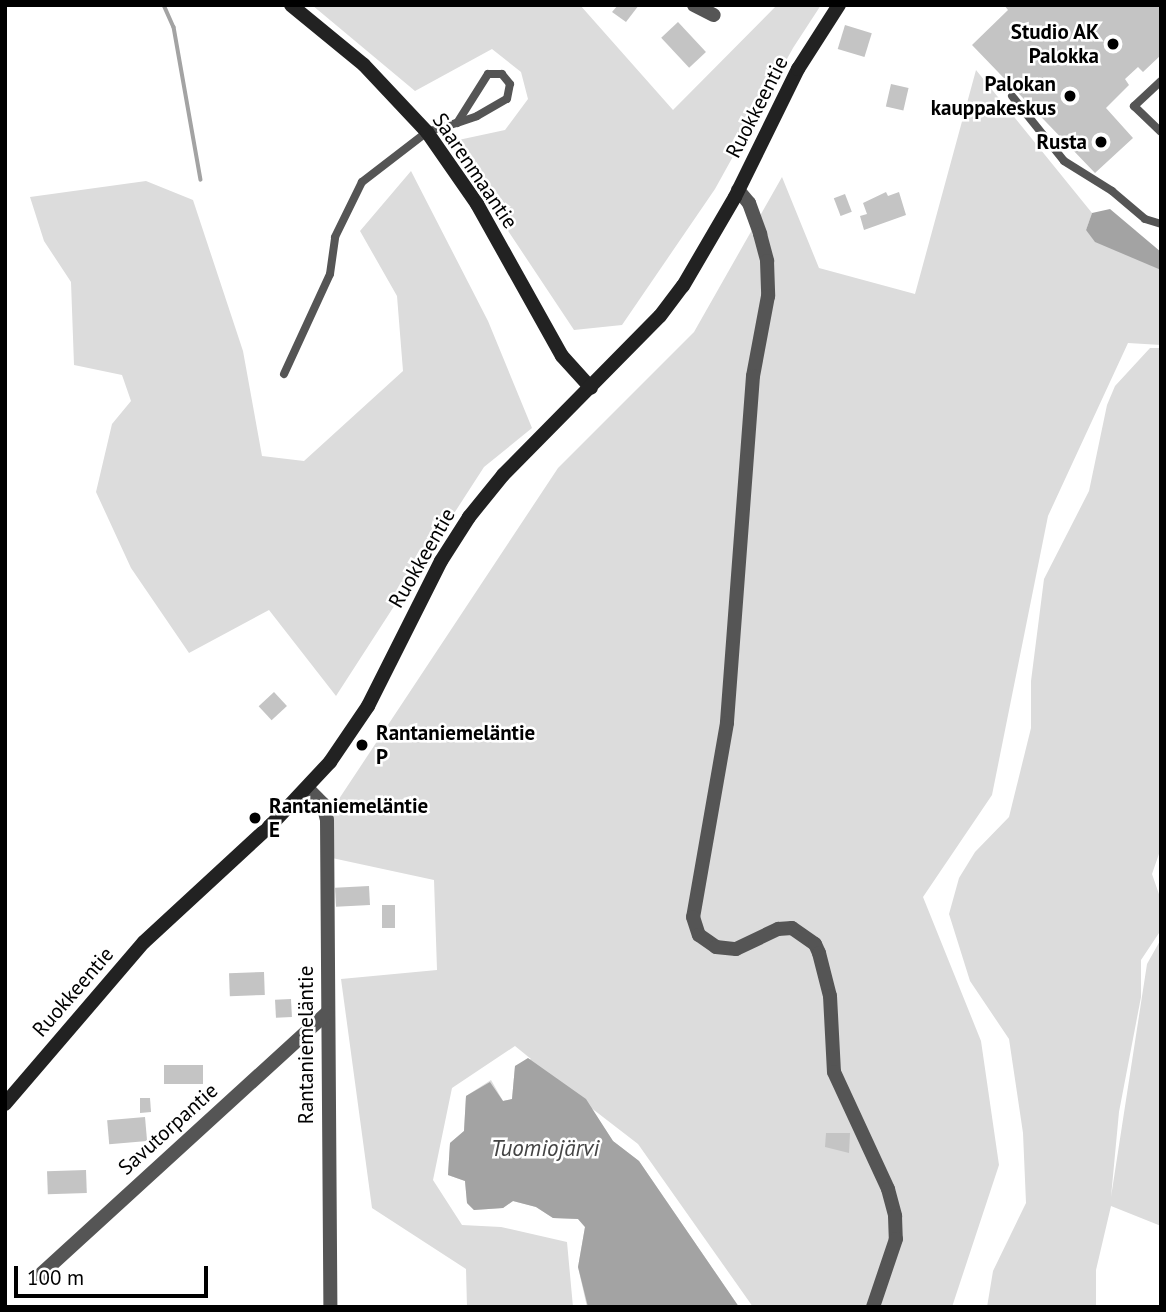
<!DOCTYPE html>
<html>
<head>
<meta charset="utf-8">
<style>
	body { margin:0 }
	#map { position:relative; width:1166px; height:1312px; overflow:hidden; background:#fff; font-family:"PT Sans",sans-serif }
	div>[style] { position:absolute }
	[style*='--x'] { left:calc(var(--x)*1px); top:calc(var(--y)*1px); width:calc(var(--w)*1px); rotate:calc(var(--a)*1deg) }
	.green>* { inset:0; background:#dcdcdc }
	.water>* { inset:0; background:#a3a3a3 }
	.stream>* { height:3.5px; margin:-1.75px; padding:0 1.75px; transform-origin:1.75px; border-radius:1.75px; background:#a3a3a3 }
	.building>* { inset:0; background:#c4c4c4; transform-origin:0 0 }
	.lane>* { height:8px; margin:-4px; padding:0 4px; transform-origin:4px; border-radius:4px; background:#555 }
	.street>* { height:14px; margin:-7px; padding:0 7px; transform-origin:7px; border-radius:7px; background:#555 }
	.secondary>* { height:14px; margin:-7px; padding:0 7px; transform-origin:7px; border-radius:7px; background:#222 }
	.dots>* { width:19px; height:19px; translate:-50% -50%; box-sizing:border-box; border:4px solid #fff; border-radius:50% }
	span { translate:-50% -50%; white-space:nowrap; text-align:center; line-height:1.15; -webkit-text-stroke:5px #fff; paint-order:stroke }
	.poi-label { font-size:21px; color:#000; font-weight:700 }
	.right { translate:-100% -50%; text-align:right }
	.left { translate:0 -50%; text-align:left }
	.street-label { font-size:21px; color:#000 }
	.water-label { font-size:23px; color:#444; font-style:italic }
	.frame { position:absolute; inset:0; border:7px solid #000; pointer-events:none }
	.scale { position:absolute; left:14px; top:1266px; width:194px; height:32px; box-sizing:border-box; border:4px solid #000; border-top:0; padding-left:9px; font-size:21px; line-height:24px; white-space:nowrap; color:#000; -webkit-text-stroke:5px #fff; paint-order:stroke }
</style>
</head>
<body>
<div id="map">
	<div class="green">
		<div style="clip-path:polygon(312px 5px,580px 5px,673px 110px,777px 5px,821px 5px,793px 48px,715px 189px,622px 325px,574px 330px,449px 142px,505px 130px,528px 99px,521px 72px,492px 49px,415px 91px)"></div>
		<div style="clip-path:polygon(976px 70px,1092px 213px,1086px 230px,1161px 270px,1161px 345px,1128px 343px,1048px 516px,992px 795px,923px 897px,981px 1041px,999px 1165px,952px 1307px,753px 1307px,638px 1144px,590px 1107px,613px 1141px,639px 1161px,739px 1307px,587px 1307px,578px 1267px,585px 1227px,578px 1219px,553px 1218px,536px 1207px,513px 1201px,503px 1208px,474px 1210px,467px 1203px,465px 1181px,448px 1175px,450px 1143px,464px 1131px,466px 1096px,491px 1080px,503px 1101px,512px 1099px,515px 1066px,531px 1059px,515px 1046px,452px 1088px,433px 1180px,462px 1225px,501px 1227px,567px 1242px,573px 1307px,467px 1307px,466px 1269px,372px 1208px,341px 979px,437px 970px,434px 880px,332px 858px,329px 814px,558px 468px,694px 332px,782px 177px,819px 268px,915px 294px)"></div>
		<div style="clip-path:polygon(411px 171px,488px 321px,532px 428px,484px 467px,336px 696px,269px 610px,189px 653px,131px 568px,96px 492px,112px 424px,131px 401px,122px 375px,74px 365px,71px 282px,44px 241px,30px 197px,146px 181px,193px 200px,243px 351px,262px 456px,304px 461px,403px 371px,397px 296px,360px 231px)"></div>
		<div style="clip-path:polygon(1150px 348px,1161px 348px,1161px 848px,1152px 874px,1161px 900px,1161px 930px,1141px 960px,1141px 997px,1119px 1112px,1111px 1197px,1147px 964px,1161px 939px,1161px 1226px,1111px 1206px,1096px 1270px,1096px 1307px,987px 1307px,993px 1271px,1026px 1203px,1023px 1133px,1009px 1039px,970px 981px,949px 914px,959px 878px,975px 852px,1009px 817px,1031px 728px,1031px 681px,1044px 579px,1089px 491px,1107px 405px,1115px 386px)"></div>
	</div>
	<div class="water">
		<div style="clip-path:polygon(1110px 209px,1161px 252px,1161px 270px,1095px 242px,1086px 230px,1092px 213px)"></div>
		<div style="clip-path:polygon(528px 1058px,586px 1099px,613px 1141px,639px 1161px,739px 1307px,588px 1307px,578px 1267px,585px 1227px,578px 1219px,553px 1218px,536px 1207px,513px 1201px,503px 1208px,474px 1210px,467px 1203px,465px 1181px,448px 1175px,450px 1143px,464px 1131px,466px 1096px,490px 1082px,503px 1101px,512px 1099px,515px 1066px)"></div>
	</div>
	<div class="stream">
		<div style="--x:164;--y:5;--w:24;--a:66"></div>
		<div style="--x:174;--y:27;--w:155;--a:80"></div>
	</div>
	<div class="building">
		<div style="clip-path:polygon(618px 5px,639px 5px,626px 22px,612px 12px)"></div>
		<div style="clip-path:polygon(1004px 5px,1161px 5px,1161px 55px,1143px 72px,1138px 67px,1125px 79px,1129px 85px,1106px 108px,1133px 138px,1095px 173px,972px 45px,1008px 10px)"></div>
		<div style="left:678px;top:22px;width:41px;height:23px;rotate:47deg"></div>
		<div style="left:845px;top:25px;width:28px;height:25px;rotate:17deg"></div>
		<div style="left:891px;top:84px;width:18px;height:23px;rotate:13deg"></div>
		<div style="clip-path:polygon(886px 192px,888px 196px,899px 192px,906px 215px,864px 230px,860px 216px,867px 214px,863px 203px)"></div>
		<div style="left:845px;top:194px;width:19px;height:12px;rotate:69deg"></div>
		<div style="left:274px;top:692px;width:19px;height:21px;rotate:47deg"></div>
		<div style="left:369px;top:886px;width:19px;height:34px;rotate:87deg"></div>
		<div style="left:382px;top:905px;width:13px;height:23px"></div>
		<div style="left:264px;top:972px;width:23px;height:35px;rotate:88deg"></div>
		<div style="left:291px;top:999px;width:18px;height:16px;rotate:87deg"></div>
		<div style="left:203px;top:1065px;width:19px;height:39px;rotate:90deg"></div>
		<div style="clip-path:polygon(140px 1098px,150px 1098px,151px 1112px,140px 1113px)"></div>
		<div style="left:145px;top:1117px;width:24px;height:38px;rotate:85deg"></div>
		<div style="clip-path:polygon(826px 1133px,850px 1133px,849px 1153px,825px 1147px)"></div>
		<div style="left:86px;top:1170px;width:23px;height:39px;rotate:88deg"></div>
	</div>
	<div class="lane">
		<div style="--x:1161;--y:81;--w:37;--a:137"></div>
		<div style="--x:1134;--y:106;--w:37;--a:44"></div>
		<div style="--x:1012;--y:96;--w:83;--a:51.3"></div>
		<div style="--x:1064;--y:161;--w:57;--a:32"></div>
		<div style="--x:1112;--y:191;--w:43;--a:40.3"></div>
		<div style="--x:1145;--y:219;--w:17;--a:17"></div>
		<div style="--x:284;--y:374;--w:110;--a:-65.3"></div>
		<div style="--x:330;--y:274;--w:37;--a:-82"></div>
		<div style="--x:335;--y:237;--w:61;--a:-63.9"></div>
		<div style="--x:362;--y:182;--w:82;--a:-37.6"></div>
		<div style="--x:427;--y:132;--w:31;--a:-17"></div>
		<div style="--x:457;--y:123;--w:21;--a:-19"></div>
		<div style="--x:477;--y:116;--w:34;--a:-30"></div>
		<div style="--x:507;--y:99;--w:15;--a:-79"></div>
		<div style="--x:510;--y:84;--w:13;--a:-129"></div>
		<div style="--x:502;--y:74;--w:14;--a:180"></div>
		<div style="--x:488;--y:74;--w:58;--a:122.3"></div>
	</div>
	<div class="street">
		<div style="--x:694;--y:5;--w:22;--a:27"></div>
		<div style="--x:738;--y:190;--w:17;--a:50"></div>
		<div style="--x:749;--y:203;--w:33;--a:70"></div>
		<div style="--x:760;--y:234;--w:28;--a:75"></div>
		<div style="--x:767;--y:261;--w:35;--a:88"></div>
		<div style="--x:768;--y:296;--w:81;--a:100.6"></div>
		<div style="--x:753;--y:376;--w:348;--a:94.3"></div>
		<div style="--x:727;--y:723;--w:197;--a:99.9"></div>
		<div style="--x:693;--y:917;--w:19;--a:72"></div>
		<div style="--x:699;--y:935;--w:21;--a:35"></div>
		<div style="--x:716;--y:947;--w:20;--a:6"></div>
		<div style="--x:736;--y:949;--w:47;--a:-25.5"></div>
		<div style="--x:778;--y:929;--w:14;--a:-4"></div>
		<div style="--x:792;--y:928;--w:28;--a:35"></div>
		<div style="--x:815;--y:944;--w:10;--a:66"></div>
		<div style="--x:819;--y:953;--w:44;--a:75.7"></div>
		<div style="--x:830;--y:996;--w:76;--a:87"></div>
		<div style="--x:834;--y:1072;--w:129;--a:65.2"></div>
		<div style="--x:888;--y:1189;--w:28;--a:75"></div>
		<div style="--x:895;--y:1216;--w:23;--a:88"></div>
		<div style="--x:896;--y:1239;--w:72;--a:108.7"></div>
		<div style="--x:308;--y:789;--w:21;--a:45"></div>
		<div style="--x:323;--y:804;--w:16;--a:76"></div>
		<div style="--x:327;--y:820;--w:487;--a:89.6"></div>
		<div style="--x:39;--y:1276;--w:390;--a:-42.4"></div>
	</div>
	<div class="secondary">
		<div style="--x:291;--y:5;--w:94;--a:39.4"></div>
		<div style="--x:364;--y:65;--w:92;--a:46.8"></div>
		<div style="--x:427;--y:132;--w:88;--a:55.2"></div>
		<div style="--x:477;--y:204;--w:174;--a:60.8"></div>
		<div style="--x:562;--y:356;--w:43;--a:47.8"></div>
		<div style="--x:5;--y:1104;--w:213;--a:-49.4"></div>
		<div style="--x:144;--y:942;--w:174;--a:-42.7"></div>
		<div style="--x:272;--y:824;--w:85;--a:-46.9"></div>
		<div style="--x:330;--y:762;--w:68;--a:-55.8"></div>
		<div style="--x:368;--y:706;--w:162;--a:-63.3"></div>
		<div style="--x:441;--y:561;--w:52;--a:-57.5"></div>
		<div style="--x:469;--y:517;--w:54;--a:-51"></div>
		<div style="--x:503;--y:475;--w:223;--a:-45.4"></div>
		<div style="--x:660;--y:316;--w:38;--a:-53"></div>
		<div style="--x:683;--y:286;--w:103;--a:-59.7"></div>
		<div style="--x:735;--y:197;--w:143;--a:-63.8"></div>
		<div style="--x:798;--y:69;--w:76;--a:-57.4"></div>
	</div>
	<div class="dots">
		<div style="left:1113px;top:44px;background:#000"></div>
		<div style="left:1070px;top:96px;background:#000"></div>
		<div style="left:1101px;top:142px;background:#000"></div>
		<div style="left:362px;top:745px;background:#000"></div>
		<div style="left:255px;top:818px;background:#000"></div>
	</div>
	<div class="poi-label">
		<span class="right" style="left:1099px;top:44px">Studio AK<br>Palokka</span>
		<span class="right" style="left:1056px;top:96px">Palokan<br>kauppakeskus</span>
		<span class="right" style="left:1087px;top:142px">Rusta</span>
		<span class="left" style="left:376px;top:745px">Rantaniemeläntie<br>P</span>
		<span class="left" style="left:269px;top:818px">Rantaniemeläntie<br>E</span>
	</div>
	<div class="street-label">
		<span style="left:757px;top:107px;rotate:-63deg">Ruokkeentie</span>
		<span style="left:475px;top:171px;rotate:56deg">Saarenmaantie</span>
		<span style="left:422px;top:558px;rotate:-60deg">Ruokkeentie</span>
		<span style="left:73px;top:992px;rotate:-49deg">Ruokkeentie</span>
		<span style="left:306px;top:1045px;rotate:-90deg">Rantaniemeläntie</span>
		<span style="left:168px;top:1129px;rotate:-42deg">Savutorpantie</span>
	</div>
	<div class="water-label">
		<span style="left:545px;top:1148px">Tuomiojärvi</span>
	</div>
	<div class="frame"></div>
	<div class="scale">100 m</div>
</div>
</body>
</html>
